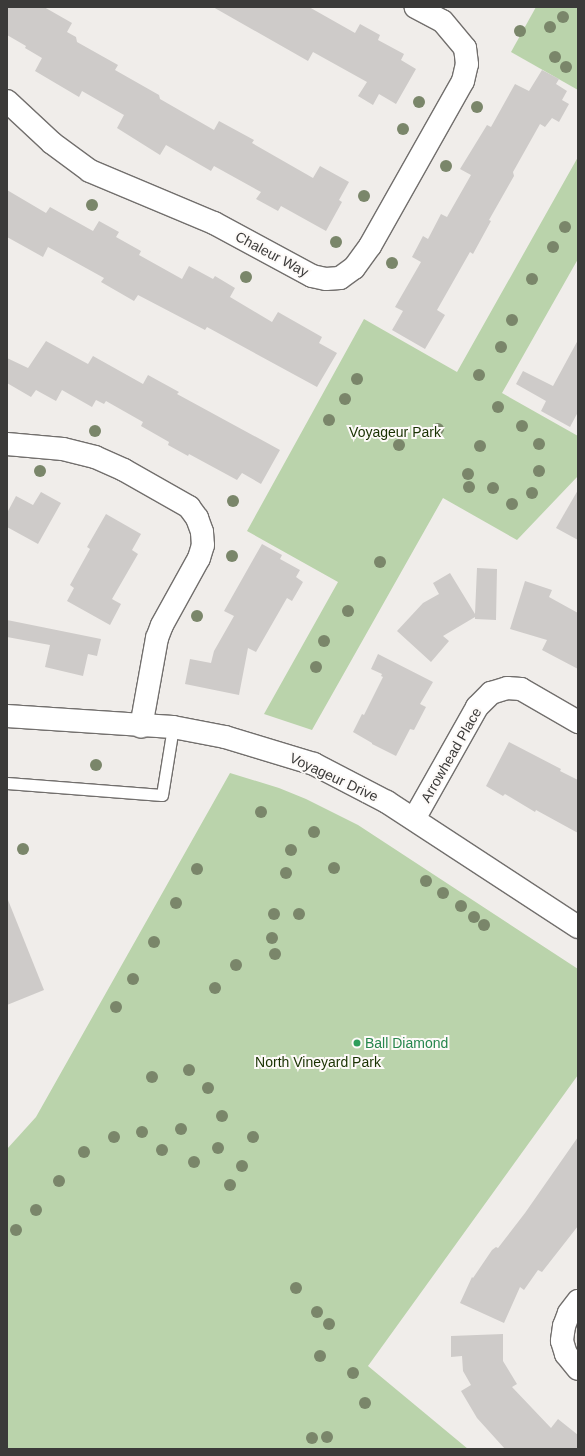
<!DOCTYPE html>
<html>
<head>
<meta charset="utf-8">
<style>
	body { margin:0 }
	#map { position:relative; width:585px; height:1456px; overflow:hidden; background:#f0edea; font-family:Helvetica,sans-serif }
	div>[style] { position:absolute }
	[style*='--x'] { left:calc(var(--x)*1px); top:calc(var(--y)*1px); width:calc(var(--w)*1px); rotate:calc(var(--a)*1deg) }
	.green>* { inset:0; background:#bad3ab }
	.building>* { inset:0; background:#cecbc9 }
	.roads { filter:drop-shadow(1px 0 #726f6d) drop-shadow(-1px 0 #726f6d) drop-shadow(0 1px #726f6d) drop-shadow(0 -1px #726f6d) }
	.lane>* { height:11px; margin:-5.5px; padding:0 5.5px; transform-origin:5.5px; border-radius:5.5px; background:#fff }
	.street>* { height:22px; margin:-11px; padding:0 11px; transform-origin:11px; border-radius:11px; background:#fff }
	.secondary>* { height:22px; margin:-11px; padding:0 11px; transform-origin:11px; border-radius:11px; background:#fff }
	.trees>* { width:12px; height:12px; margin:-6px; border-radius:50%; background:#7a866a }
	.dots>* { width:11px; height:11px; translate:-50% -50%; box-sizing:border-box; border:2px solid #fdfaf8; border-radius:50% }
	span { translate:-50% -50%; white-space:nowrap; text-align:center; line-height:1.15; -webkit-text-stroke:4px #fdfaf8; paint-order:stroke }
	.street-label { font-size:14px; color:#3b3a39 }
	.park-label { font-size:14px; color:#193202 }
	.leisure-label { font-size:14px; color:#27864d }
	.left { translate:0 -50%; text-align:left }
	.frame { position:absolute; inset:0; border:8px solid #3b3a39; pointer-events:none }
</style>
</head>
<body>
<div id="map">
	<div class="green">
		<div style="clip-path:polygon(536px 7px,578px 7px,578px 90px,511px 52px)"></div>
		<div style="clip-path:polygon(578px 157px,578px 259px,502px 393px,578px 436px,578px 476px,517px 540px,443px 498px,312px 730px,264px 714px,338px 582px,247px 531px,364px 319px,457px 372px)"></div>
		<div style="clip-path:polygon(230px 773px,279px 788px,306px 799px,358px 825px,578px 969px,578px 1075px,368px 1366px,468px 1449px,7px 1449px,7px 1149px,36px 1117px)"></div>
	</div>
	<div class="building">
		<div style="clip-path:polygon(7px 7px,44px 7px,72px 23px,67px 32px,76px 37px,77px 42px,118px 65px,115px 70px,159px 95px,160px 99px,214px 130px,219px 121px,254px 140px,252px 143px,313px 178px,320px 166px,349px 182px,339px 200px,342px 202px,326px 231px,281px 206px,278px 211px,256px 199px,261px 192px,214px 166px,211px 171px,166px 145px,160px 155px,117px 128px,124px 115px,82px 91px,79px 97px,35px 71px,42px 58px,25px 48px,26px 46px,7px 35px)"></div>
		<div style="clip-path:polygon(213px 7px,309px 7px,355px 33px,360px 24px,380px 35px,378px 40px,404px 54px,401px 60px,416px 69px,396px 104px,379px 94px,373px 105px,358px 96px,367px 82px,313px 52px,308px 61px)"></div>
		<div style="clip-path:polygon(542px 70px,559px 79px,556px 84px,567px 91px,562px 100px,569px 104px,559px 122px,552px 118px,545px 127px,540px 124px,513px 172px,514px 176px,489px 220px,491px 221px,473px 254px,470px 252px,437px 310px,445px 315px,425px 349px,392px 330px,403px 311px,395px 307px,421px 262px,412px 257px,423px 236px,428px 239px,441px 214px,447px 217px,471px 175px,460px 169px,487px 125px,491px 127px,515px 84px,529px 91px)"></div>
		<div style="clip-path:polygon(7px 190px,46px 213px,50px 207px,93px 231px,99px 221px,119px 232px,116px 237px,141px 251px,139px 255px,182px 279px,189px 266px,213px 279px,215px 276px,235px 288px,230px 297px,272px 322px,278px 312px,322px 337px,319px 343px,337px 353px,317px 387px,207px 327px,205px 330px,138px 295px,134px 301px,101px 282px,104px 278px,48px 247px,43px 257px,7px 237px)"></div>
		<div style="clip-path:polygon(578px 340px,578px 412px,570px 427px,541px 411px,546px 401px,516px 384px,523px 371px,553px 386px)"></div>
		<div style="clip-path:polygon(46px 341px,88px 364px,93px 356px,143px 384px,148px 375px,179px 392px,177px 394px,280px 450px,261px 484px,242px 473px,237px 480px,189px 454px,188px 456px,168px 445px,169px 442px,141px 426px,143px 422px,106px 401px,104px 404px,96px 400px,92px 407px,62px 390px,56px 401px,36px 390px,31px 397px,7px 383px,7px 358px,28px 368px)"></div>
		<div style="clip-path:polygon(578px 490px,578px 540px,556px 528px)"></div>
		<div style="clip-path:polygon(41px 492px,61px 503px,38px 544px,7px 527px,7px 513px,16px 496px,33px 505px)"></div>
		<div style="clip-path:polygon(106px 514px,141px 534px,132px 550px,138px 554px,112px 599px,121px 604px,110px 625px,67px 601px,74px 588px,70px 585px,90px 549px,87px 547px)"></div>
		<div style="clip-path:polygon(262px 544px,282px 555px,280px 559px,300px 570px,296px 577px,303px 582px,292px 601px,287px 598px,256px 652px,248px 648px,239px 695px,185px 684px,190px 659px,211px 663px,214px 651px,234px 616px,224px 611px)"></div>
		<div style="clip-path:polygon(477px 568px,497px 569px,496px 620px,475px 619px,475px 617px,443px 636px,449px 641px,431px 662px,397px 631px,423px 603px,439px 594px,433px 583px,450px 573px,475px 614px)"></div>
		<div style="clip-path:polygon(525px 581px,552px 590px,549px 597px,578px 613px,578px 669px,542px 650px,547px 640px,510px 629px)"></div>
		<div style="clip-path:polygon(7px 620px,101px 639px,97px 656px,88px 654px,83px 676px,45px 667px,50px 645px,7px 637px)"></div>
		<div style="clip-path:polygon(378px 654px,433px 682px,420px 704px,426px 707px,414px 730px,410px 729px,396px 756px,372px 744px,372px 743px,353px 732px,362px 714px,364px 715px,383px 677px,381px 676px,382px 674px,371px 669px)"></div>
		<div style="clip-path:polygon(509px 742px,561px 769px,560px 771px,578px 780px,578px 833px,536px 810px,535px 812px,505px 794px,503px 796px,486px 786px)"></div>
		<div style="clip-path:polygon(8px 900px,44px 990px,7px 1005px,7px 901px)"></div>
		<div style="clip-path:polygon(578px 1137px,578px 1226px,542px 1272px,538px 1270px,524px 1290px,520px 1287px,504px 1323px,460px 1303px,472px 1277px,473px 1278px,492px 1250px,496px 1247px,498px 1248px,525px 1213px)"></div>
		<div style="clip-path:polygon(503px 1334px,503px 1361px,517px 1384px,512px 1387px,551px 1428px,558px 1419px,578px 1435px,578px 1449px,505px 1449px,477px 1418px,461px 1391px,471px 1385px,463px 1371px,462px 1356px,451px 1357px,451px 1336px)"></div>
	</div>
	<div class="roads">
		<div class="lane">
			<div style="--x:7;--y:783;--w:155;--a:4.4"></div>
			<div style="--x:162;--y:795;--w:69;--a:-80.8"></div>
		</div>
		<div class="street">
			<div style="--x:7;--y:101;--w:62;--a:43"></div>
			<div style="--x:52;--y:143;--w:47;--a:36.4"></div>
			<div style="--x:90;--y:171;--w:134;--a:22.8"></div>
			<div style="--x:214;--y:223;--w:111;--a:28.4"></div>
			<div style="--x:312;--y:276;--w:14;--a:12"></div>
			<div style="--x:326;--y:279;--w:14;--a:-4"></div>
			<div style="--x:340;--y:278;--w:17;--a:-36"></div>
			<div style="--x:354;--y:268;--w:27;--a:-54"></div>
			<div style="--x:370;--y:246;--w:189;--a:-60.6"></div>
			<div style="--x:463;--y:81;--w:17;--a:-77"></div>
			<div style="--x:467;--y:64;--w:16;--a:-97"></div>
			<div style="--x:465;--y:48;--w:35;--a:-130"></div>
			<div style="--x:442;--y:21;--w:30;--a:-152"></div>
			<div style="--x:7;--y:444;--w:56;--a:5.1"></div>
			<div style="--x:63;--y:449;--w:33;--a:14"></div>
			<div style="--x:95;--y:457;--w:32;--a:24"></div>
			<div style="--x:124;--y:470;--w:75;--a:29.6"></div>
			<div style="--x:189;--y:507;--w:14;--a:54"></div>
			<div style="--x:197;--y:518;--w:15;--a:70"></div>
			<div style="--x:202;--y:532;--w:13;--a:86"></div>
			<div style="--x:203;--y:545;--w:14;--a:107"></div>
			<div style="--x:199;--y:558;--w:77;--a:118.9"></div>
			<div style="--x:162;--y:625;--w:14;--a:111"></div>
			<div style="--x:157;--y:638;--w:90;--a:100.2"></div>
			<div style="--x:414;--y:819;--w:129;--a:-60.6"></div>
			<div style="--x:477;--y:707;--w:20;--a:-45"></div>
			<div style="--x:491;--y:693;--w:17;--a:-17"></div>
			<div style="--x:507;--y:688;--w:14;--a:4"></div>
			<div style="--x:521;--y:689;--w:66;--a:30.1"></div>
			<div style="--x:578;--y:1301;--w:15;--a:127"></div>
			<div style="--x:569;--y:1313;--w:14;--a:111"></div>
			<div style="--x:564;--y:1326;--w:15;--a:98"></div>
			<div style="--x:562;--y:1341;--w:14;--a:73"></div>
			<div style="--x:566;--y:1354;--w:19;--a:51"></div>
		</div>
		<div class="secondary">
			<div style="--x:7;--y:716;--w:166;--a:3.8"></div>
			<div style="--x:173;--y:727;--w:53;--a:10.9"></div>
			<div style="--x:225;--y:737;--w:93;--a:16.9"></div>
			<div style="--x:314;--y:764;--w:82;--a:27.5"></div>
			<div style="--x:387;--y:802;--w:228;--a:33.2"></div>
		</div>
	</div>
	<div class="trees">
		<div style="left:563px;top:17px"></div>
		<div style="left:550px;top:27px"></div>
		<div style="left:520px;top:31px"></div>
		<div style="left:555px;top:57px"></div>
		<div style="left:566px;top:67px"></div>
		<div style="left:419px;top:102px"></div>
		<div style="left:477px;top:107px"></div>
		<div style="left:403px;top:129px"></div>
		<div style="left:446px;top:166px"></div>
		<div style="left:364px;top:196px"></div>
		<div style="left:92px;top:205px"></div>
		<div style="left:565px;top:227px"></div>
		<div style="left:336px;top:242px"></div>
		<div style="left:553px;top:247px"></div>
		<div style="left:392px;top:263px"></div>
		<div style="left:246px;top:277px"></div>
		<div style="left:532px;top:279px"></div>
		<div style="left:512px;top:320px"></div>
		<div style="left:501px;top:347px"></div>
		<div style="left:479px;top:375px"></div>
		<div style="left:357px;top:379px"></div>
		<div style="left:345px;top:399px"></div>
		<div style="left:498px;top:407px"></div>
		<div style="left:329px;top:420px"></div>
		<div style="left:522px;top:426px"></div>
		<div style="left:438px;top:429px"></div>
		<div style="left:95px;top:431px"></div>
		<div style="left:539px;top:444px"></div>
		<div style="left:399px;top:445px"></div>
		<div style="left:480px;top:446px"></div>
		<div style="left:40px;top:471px"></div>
		<div style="left:539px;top:471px"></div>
		<div style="left:468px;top:474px"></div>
		<div style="left:469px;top:487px"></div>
		<div style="left:493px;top:488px"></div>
		<div style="left:532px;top:493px"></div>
		<div style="left:233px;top:501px"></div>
		<div style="left:512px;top:504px"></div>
		<div style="left:232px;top:556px"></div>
		<div style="left:380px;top:562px"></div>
		<div style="left:348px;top:611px"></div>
		<div style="left:197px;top:616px"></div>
		<div style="left:324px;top:641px"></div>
		<div style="left:316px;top:667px"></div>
		<div style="left:96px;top:765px"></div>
		<div style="left:261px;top:812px"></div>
		<div style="left:314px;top:832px"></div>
		<div style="left:23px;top:849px"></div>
		<div style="left:291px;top:850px"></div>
		<div style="left:334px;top:868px"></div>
		<div style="left:197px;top:869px"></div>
		<div style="left:286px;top:873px"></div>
		<div style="left:426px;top:881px"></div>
		<div style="left:443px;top:893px"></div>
		<div style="left:176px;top:903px"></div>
		<div style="left:461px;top:906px"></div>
		<div style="left:274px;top:914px"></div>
		<div style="left:299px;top:914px"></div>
		<div style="left:474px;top:917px"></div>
		<div style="left:484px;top:925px"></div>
		<div style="left:272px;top:938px"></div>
		<div style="left:154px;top:942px"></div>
		<div style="left:275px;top:954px"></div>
		<div style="left:236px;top:965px"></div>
		<div style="left:133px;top:979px"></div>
		<div style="left:215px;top:988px"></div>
		<div style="left:116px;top:1007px"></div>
		<div style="left:189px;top:1070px"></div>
		<div style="left:152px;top:1077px"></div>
		<div style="left:208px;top:1088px"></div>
		<div style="left:222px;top:1116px"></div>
		<div style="left:181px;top:1129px"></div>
		<div style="left:142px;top:1132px"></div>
		<div style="left:114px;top:1137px"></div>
		<div style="left:253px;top:1137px"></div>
		<div style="left:218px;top:1148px"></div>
		<div style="left:162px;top:1150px"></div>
		<div style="left:84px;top:1152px"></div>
		<div style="left:194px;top:1162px"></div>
		<div style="left:242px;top:1166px"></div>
		<div style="left:59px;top:1181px"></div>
		<div style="left:230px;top:1185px"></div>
		<div style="left:36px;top:1210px"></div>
		<div style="left:16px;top:1230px"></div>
		<div style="left:296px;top:1288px"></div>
		<div style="left:317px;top:1312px"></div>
		<div style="left:329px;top:1324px"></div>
		<div style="left:320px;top:1356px"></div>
		<div style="left:353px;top:1373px"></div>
		<div style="left:365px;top:1403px"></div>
		<div style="left:327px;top:1437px"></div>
		<div style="left:312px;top:1438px"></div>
	</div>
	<div class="dots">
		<div style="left:357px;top:1043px;background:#2e9e5b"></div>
	</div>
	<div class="street-label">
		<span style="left:272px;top:254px;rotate:28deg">Chaleur Way</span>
		<span style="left:451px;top:755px;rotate:-60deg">Arrowhead Place</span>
		<span style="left:334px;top:777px;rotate:25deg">Voyageur Drive</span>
	</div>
	<div class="park-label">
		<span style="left:395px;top:432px">Voyageur Park</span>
		<span style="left:318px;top:1062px">North Vineyard Park</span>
	</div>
	<div class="leisure-label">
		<span class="left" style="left:365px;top:1043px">Ball Diamond</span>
	</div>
	<div class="frame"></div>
</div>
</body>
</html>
